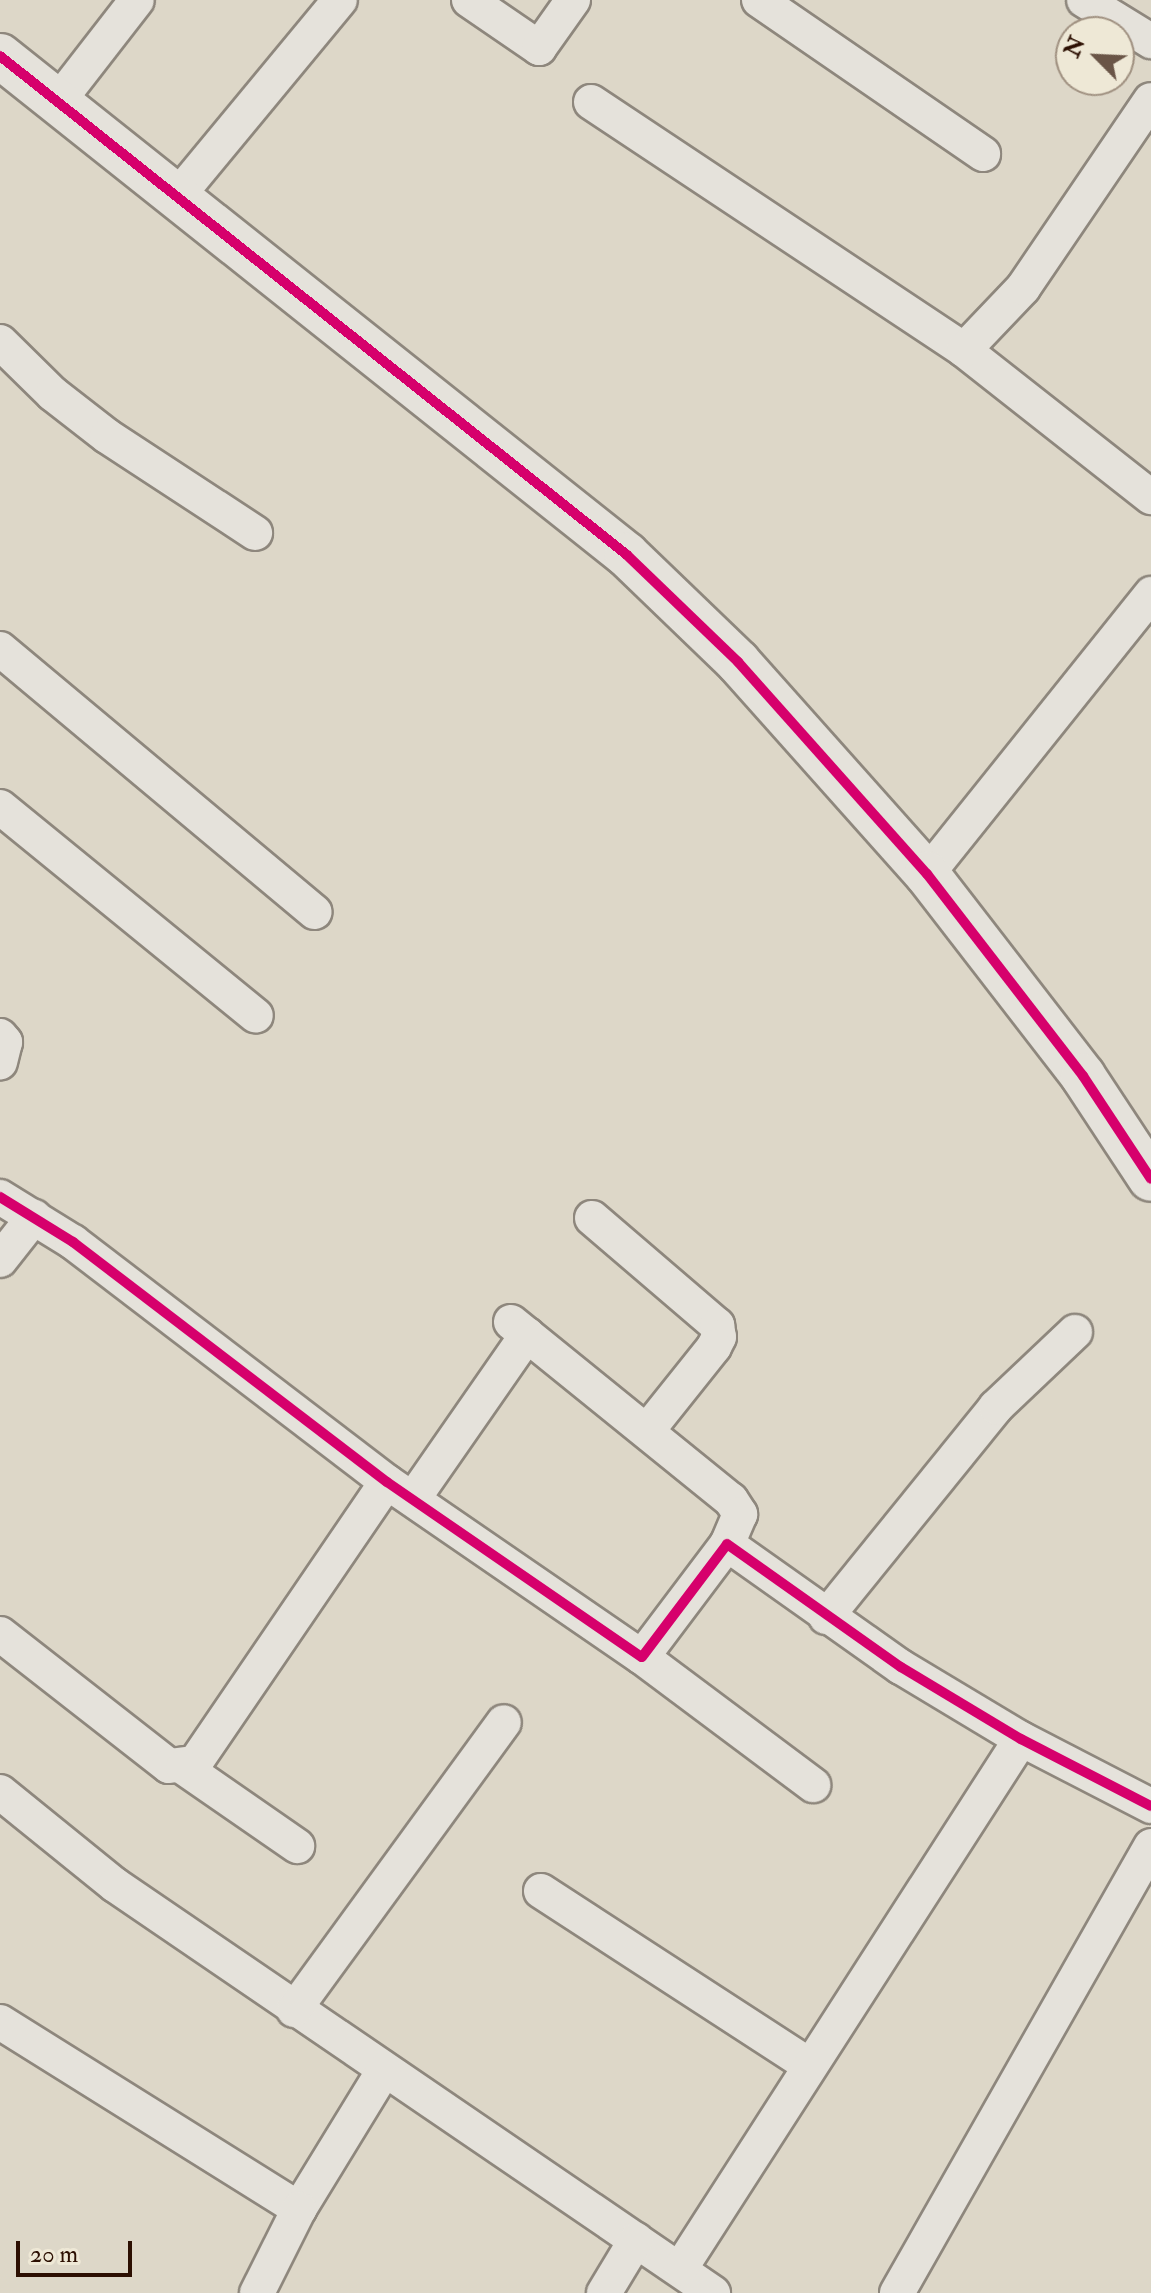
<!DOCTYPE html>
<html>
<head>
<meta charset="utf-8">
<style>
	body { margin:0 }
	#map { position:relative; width:1151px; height:2293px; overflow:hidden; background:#ddd7c8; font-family:"IM FELL Double Pica",serif }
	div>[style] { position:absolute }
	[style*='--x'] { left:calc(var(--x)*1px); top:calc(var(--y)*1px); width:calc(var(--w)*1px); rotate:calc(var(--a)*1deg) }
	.roads { filter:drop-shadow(2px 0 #8e877d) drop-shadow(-2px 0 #8e877d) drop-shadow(0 2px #8e877d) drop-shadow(0 -2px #8e877d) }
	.street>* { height:34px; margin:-17px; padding:0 17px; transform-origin:17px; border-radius:17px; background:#e5e2db }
	.secondary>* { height:44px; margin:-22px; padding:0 22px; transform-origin:22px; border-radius:22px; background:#e5e2db }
	.cycleway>* { height:10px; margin:-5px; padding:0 5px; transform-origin:5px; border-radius:5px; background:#d6006c }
	span { translate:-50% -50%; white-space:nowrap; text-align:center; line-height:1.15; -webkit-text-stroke:6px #eee8d6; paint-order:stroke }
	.north { position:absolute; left:1055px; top:16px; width:80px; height:80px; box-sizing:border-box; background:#eee8d6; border:2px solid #a09181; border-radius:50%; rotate:294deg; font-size:22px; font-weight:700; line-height:32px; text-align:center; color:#2c0f02 }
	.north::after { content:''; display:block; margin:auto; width:28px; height:36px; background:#6a5547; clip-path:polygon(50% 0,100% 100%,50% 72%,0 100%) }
	.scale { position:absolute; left:16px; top:2241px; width:116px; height:36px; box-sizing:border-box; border:4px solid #2c0f02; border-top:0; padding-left:10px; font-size:24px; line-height:28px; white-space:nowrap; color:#2c0f02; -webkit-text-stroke:6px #eee8d6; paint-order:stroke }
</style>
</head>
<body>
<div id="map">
	<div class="roads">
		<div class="street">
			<div style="--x:469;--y:0;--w:85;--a:34.4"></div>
			<div style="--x:539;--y:48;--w:59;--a:-54.7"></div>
			<div style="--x:759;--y:0;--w:272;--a:34.5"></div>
			<div style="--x:1084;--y:0;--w:79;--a:31.5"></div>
			<div style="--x:591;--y:102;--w:448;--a:33.6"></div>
			<div style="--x:964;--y:350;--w:238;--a:38.2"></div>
			<div style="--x:57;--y:103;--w:130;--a:-52.2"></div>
			<div style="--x:176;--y:198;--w:257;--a:-50.4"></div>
			<div style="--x:0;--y:342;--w:74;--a:44.5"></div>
			<div style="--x:53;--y:394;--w:68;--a:37.9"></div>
			<div style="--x:107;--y:436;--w:177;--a:33.2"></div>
			<div style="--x:964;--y:350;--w:86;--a:-46.4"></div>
			<div style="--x:1023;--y:288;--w:227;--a:-55.8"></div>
			<div style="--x:0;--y:649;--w:410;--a:39.9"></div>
			<div style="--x:0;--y:807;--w:330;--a:39.2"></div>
			<div style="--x:927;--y:874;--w:359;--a:-51.3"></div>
			<div style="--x:0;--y:1036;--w:8;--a:50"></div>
			<div style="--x:5;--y:1042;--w:21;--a:104"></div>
			<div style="--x:0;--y:1197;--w:86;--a:31.7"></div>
			<div style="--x:73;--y:1242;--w:395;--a:37.4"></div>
			<div style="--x:387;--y:1482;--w:309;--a:34.5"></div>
			<div style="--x:642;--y:1657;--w:141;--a:-53"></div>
			<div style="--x:727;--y:1544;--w:213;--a:35.3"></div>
			<div style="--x:901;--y:1667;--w:140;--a:31"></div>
			<div style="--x:1021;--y:1739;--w:146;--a:27.3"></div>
			<div style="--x:592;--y:1218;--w:165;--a:40.6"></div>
			<div style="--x:717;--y:1325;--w:12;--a:81"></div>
			<div style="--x:719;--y:1337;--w:11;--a:117"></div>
			<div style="--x:714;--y:1347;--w:107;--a:128.6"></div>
			<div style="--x:0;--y:1260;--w:55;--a:-51.7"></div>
			<div style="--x:511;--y:1322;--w:283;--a:39"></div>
			<div style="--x:731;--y:1500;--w:17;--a:57"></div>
			<div style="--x:740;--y:1514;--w:33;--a:113"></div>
			<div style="--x:413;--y:1499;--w:200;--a:-55.2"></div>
			<div style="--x:826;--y:1617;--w:270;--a:-51"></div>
			<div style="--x:996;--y:1407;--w:109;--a:-43.5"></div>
			<div style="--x:0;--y:1634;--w:214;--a:38"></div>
			<div style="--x:169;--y:1766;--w:26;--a:-7"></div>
			<div style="--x:195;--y:1763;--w:340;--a:-55.7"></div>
			<div style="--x:642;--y:1657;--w:214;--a:36.8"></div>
			<div style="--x:183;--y:1767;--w:139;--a:34.7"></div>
			<div style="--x:0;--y:1792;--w:148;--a:39"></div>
			<div style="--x:115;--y:1885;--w:724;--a:34.3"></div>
			<div style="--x:541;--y:1891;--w:317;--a:33"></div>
			<div style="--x:294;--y:2010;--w:356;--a:-53.9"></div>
			<div style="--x:0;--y:2022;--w:353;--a:32"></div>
			<div style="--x:299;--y:2209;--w:161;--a:-58.5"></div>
			<div style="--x:680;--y:2269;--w:630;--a:-57.24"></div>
			<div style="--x:257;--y:2293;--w:94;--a:-63.4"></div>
			<div style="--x:604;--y:2293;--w:62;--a:-58.9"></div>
			<div style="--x:897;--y:2293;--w:514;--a:-60.39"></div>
		</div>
		<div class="secondary">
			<div style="--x:0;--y:56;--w:801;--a:38.51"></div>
			<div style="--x:627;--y:555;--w:154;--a:43.9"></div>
			<div style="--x:738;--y:662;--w:284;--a:48.3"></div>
			<div style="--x:927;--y:874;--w:255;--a:52.3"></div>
			<div style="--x:1083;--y:1076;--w:123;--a:56.6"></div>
		</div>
	</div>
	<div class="cycleway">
		<div style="--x:0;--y:56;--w:801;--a:38.51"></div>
		<div style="--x:627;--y:555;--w:154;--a:43.9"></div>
		<div style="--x:738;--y:662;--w:284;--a:48.3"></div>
		<div style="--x:927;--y:874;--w:255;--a:52.3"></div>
		<div style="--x:1083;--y:1076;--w:123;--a:56.6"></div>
		<div style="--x:0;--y:1197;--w:86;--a:31.7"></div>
		<div style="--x:73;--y:1242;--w:395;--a:37.4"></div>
		<div style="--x:387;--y:1482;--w:309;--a:34.5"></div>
		<div style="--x:642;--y:1657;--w:141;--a:-53"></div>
		<div style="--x:727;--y:1544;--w:213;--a:35.3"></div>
		<div style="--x:901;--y:1667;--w:140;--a:31"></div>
		<div style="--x:1021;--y:1739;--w:146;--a:27.3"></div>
	</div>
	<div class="north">N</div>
	<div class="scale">20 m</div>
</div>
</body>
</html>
